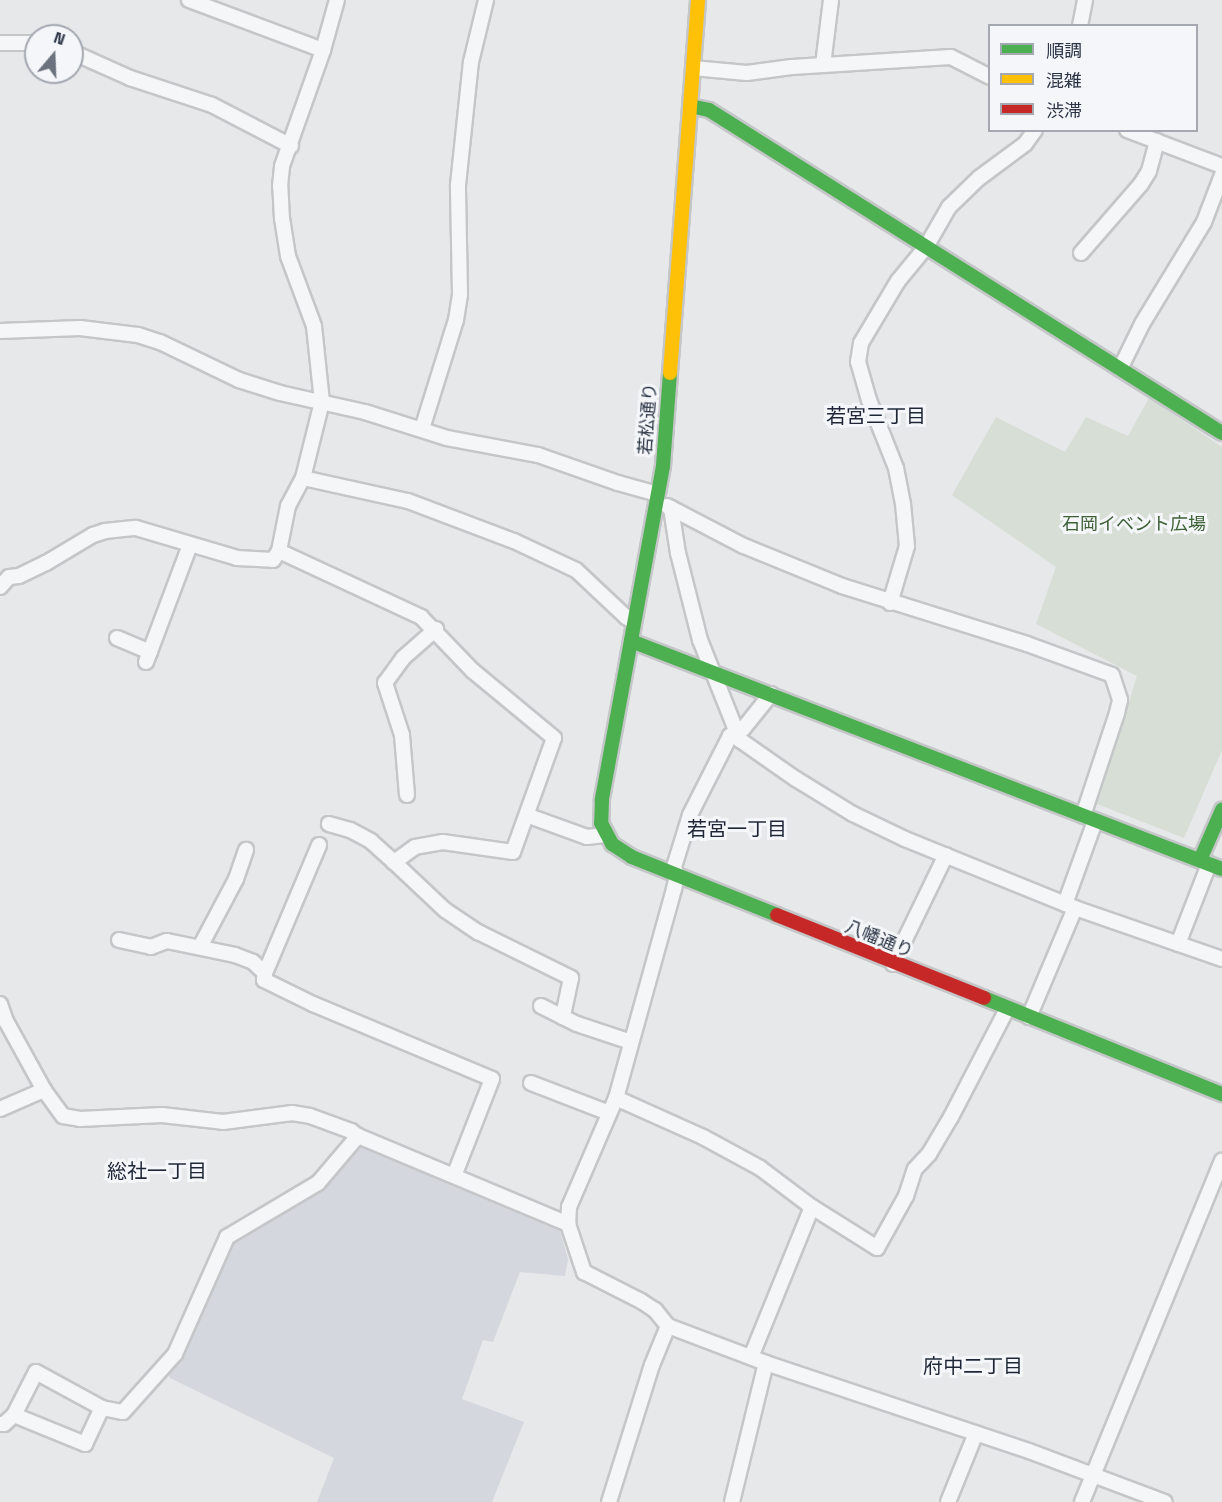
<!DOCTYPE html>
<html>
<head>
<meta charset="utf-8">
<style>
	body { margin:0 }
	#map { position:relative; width:1222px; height:1502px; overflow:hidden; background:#e6e8ea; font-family:"Space Grotesk","Noto Sans JP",sans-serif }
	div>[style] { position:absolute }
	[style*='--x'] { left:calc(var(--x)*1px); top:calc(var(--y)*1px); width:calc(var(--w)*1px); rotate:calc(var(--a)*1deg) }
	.built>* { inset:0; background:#d4d7dd }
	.green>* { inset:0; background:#d6ded6 }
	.roads { filter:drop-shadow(2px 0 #c4c6c8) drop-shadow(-2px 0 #c4c6c8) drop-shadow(0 2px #c4c6c8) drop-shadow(0 -2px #c4c6c8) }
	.street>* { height:14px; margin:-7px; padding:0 7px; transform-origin:7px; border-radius:7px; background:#f5f6f7 }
	.fast>* { height:14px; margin:-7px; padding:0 7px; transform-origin:7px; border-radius:7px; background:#4caf50 }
	.slow>* { height:14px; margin:-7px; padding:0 7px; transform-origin:7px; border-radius:7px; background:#ffc107 }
	.jam>* { height:14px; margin:-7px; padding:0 7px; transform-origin:7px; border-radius:7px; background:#c62828 }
	span { translate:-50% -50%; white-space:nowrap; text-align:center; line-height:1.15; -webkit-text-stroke:6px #f4f6f9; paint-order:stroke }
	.street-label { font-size:18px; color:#2b3445 }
	.park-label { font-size:18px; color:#3f6138 }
	.neighbourhood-label { font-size:20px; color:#1d2536 }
	.legend { position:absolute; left:988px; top:24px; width:210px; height:108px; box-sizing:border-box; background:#f4f6f9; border:2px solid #a4a8b1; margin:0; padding:8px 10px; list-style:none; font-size:18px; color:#2b3445 }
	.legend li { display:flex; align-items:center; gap:12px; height:30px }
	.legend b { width:30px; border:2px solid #a4a8b1 }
	.north { position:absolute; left:24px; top:24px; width:60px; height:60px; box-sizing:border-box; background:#f4f6f9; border:2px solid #a4a8b1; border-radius:50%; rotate:19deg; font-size:16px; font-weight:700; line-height:24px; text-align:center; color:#2b3445 }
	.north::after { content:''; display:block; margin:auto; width:21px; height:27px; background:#6c737f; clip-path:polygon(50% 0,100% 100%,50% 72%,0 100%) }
</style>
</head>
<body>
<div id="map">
	<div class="built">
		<div style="clip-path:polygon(358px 1146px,560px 1231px,568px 1259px,565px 1276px,520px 1272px,493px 1342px,483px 1340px,462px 1399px,524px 1422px,492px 1502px,317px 1502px,334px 1458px,170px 1378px,169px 1374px,181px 1355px,233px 1242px,325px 1189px)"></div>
	</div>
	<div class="green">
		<div style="clip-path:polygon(1149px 398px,1222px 447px,1222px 750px,1184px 838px,1097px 804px,1137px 676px,1036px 624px,1056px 567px,952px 495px,996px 417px,1065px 452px,1086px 417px,1128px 436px)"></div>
	</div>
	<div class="roads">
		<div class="street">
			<div style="--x:189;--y:0;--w:143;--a:20.5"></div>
			<div style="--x:1080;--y:26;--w:26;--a:-79"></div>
			<div style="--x:0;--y:43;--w:36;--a:0"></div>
			<div style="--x:72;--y:52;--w:64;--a:24.1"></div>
			<div style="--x:130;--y:78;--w:86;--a:18.2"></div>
			<div style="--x:212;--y:105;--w:89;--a:27.4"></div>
			<div style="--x:823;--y:65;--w:65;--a:-83"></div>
			<div style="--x:693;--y:68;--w:54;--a:5.3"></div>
			<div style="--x:747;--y:73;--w:45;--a:-7.6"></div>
			<div style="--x:792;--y:67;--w:159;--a:-3.6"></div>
			<div style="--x:951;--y:57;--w:44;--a:27.1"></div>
			<div style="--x:1127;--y:130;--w:102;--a:20.8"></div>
			<div style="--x:1081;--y:253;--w:91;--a:-49"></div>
			<div style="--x:1141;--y:184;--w:15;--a:-58"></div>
			<div style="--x:1149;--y:171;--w:31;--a:-75"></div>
			<div style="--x:0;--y:331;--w:80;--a:-2.1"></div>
			<div style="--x:80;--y:328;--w:58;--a:6.9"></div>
			<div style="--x:138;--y:335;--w:23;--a:18"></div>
			<div style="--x:160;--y:342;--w:88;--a:25.7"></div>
			<div style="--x:239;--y:380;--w:43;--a:17.6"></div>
			<div style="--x:280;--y:393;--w:87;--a:12.6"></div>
			<div style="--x:365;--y:412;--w:86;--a:17.6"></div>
			<div style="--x:447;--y:438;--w:93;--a:10.6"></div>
			<div style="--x:538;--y:455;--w:85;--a:19.3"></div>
			<div style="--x:618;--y:483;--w:41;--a:15.4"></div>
			<div style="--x:1120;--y:369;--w:50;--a:-63.9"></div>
			<div style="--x:1142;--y:324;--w:119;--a:-58.7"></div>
			<div style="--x:1204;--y:222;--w:50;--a:-69"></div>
			<div style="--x:422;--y:429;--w:114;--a:-72.7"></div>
			<div style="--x:456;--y:320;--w:26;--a:-81"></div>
			<div style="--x:460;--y:294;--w:109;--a:-91.1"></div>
			<div style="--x:458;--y:185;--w:124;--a:-84"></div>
			<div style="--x:471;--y:62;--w:64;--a:-76.4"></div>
			<div style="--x:303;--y:478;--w:107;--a:12.4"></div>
			<div style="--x:408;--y:501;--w:113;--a:20.7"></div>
			<div style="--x:514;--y:541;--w:68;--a:25.1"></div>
			<div style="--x:576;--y:570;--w:69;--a:43.2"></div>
			<div style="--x:626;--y:617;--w:9;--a:32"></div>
			<div style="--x:667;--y:506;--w:87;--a:27.5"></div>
			<div style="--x:744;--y:546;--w:106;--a:22.2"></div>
			<div style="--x:842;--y:586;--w:194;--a:17.4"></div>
			<div style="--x:1027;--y:644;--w:90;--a:20"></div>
			<div style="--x:1112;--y:675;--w:26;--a:72"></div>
			<div style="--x:1120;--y:700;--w:13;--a:103"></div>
			<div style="--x:1117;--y:713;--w:108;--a:108.3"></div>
			<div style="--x:671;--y:508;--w:46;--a:81.2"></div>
			<div style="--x:678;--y:553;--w:90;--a:75.8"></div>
			<div style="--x:700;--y:640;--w:108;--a:68.2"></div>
			<div style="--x:740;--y:740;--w:68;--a:34.9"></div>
			<div style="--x:796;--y:779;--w:67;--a:31.6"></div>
			<div style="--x:853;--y:814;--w:58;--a:25.7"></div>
			<div style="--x:905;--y:839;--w:183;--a:22.1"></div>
			<div style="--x:1075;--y:908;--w:156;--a:19.1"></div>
			<div style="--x:279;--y:551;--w:157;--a:24.9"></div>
			<div style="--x:421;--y:617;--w:75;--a:46.1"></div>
			<div style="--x:473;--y:671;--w:105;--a:39.6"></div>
			<div style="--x:554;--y:738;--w:121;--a:109.8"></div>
			<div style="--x:513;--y:852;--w:71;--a:-171.9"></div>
			<div style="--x:443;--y:842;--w:28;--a:170"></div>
			<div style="--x:415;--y:847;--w:26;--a:144"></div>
			<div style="--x:394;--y:862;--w:31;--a:-138"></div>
			<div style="--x:371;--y:841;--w:24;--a:-152"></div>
			<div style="--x:350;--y:830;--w:22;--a:-164"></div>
			<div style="--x:0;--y:587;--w:13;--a:-48"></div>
			<div style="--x:9;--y:577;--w:10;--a:-6"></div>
			<div style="--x:19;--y:576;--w:30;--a:-26"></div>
			<div style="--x:46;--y:563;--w:55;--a:-30.8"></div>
			<div style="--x:93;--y:535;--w:13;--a:-18"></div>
			<div style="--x:105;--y:531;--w:31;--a:-6"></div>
			<div style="--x:136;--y:528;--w:105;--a:16.5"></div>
			<div style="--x:237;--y:558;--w:36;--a:3"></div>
			<div style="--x:273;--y:560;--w:11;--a:-56"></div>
			<div style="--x:279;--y:551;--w:46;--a:-78.7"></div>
			<div style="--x:288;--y:506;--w:32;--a:-62"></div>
			<div style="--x:303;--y:478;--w:78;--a:-76"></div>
			<div style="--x:322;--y:402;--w:76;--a:-96"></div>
			<div style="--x:314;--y:326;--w:75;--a:-110.4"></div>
			<div style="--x:288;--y:256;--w:37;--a:-99"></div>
			<div style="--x:282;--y:219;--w:33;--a:-93"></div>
			<div style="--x:280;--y:186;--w:20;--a:-84"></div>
			<div style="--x:282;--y:166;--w:123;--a:-70.5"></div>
			<div style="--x:323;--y:50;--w:52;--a:-74.4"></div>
			<div style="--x:890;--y:603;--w:59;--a:-73.4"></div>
			<div style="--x:907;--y:546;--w:42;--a:-95.4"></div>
			<div style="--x:903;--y:504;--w:37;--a:-101"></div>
			<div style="--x:896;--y:468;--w:73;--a:-111.7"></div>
			<div style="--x:869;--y:400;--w:40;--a:-106"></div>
			<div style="--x:858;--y:362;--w:19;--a:-81"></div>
			<div style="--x:861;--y:343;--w:72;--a:-59.2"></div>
			<div style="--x:898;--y:281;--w:44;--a:-50.5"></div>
			<div style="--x:926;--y:247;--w:46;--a:-60.1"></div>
			<div style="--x:949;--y:207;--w:42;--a:-44"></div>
			<div style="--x:979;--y:178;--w:57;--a:-36.5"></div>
			<div style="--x:1025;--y:144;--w:17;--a:-54"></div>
			<div style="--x:117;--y:638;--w:36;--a:23"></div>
			<div style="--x:146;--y:662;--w:125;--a:-69.4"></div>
			<div style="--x:771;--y:694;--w:45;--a:128.7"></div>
			<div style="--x:743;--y:729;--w:15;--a:152"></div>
			<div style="--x:730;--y:736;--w:89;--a:116.9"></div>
			<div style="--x:690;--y:815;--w:54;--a:107.1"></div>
			<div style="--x:674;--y:867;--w:9;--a:72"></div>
			<div style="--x:677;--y:876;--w:13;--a:103"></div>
			<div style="--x:674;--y:889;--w:217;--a:105.5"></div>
			<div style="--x:616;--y:1098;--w:119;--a:113.3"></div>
			<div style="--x:569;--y:1207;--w:17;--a:93"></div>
			<div style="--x:568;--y:1224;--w:51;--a:71.6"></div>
			<div style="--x:584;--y:1272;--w:64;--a:27"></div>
			<div style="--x:641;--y:1301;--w:17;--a:33"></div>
			<div style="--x:655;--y:1310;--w:21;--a:51"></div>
			<div style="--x:668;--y:1326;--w:105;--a:20.7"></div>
			<div style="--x:766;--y:1363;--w:277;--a:18.5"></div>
			<div style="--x:1029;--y:1451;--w:145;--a:20.6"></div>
			<div style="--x:407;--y:795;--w:60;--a:-94.8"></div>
			<div style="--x:402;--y:735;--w:55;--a:-108.1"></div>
			<div style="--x:385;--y:683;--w:31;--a:-54"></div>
			<div style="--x:403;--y:658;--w:44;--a:-41.3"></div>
			<div style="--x:529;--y:816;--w:62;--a:19.9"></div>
			<div style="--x:587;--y:837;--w:20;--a:-6"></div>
			<div style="--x:394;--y:862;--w:70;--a:43.3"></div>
			<div style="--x:445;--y:910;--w:40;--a:34"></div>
			<div style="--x:478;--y:932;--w:104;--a:26.3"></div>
			<div style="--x:571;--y:978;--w:40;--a:102"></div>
			<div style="--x:1065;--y:904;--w:88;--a:-70.1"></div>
			<div style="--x:119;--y:940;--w:33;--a:12"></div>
			<div style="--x:151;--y:947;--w:17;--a:-21"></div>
			<div style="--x:167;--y:941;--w:69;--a:11.6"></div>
			<div style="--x:235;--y:955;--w:19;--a:21"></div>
			<div style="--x:253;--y:962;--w:16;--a:43"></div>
			<div style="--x:265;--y:973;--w:7;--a:98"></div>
			<div style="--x:264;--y:980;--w:55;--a:26.1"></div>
			<div style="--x:313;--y:1004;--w:194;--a:22.7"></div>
			<div style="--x:492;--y:1079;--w:104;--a:111.4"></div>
			<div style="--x:1178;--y:944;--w:86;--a:-68.8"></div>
			<div style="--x:200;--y:947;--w:77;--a:-62.1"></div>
			<div style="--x:236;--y:879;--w:31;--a:-71"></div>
			<div style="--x:893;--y:964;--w:121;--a:-64.1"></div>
			<div style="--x:265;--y:973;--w:139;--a:-67.1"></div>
			<div style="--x:0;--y:1004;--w:18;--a:71"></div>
			<div style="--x:6;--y:1021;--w:79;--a:61.2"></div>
			<div style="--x:44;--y:1090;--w:32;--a:54"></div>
			<div style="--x:63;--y:1116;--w:17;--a:10"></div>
			<div style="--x:80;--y:1119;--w:82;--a:-2.8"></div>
			<div style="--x:162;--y:1115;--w:61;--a:6.5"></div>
			<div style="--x:223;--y:1122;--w:70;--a:-7.4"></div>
			<div style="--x:292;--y:1113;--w:18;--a:9"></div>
			<div style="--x:310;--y:1116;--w:44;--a:20.1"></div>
			<div style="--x:351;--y:1131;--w:9;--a:36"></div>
			<div style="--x:358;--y:1136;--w:228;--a:22.7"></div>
			<div style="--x:541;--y:1006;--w:40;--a:26.6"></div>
			<div style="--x:577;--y:1024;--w:57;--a:18.4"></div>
			<div style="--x:1029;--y:1017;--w:118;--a:-67.1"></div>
			<div style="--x:531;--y:1083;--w:84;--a:21"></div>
			<div style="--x:616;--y:1098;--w:95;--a:24.1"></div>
			<div style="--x:703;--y:1137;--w:65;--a:28.5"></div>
			<div style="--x:760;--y:1168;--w:65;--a:36.9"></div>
			<div style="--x:812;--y:1207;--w:77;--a:32.2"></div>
			<div style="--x:877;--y:1248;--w:60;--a:-60.9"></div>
			<div style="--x:906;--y:1196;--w:28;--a:-72"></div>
			<div style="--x:915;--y:1169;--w:21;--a:-47"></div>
			<div style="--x:929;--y:1154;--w:43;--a:-59.3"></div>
			<div style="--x:951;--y:1117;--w:122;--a:-62.6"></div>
			<div style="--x:0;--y:1109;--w:48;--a:-23.4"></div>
			<div style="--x:751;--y:1357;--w:162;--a:-67.9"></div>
			<div style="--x:14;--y:1415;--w:77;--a:22.2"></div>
			<div style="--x:85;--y:1444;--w:40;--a:-65"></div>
			<div style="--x:0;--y:1424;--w:4;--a:0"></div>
			<div style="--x:4;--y:1424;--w:13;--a:-42"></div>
			<div style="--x:14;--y:1415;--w:48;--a:-62.9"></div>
			<div style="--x:36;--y:1372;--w:75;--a:28.6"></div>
			<div style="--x:102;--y:1408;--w:21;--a:11"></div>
			<div style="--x:123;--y:1412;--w:78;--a:-48.1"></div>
			<div style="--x:175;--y:1354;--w:128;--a:-66"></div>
			<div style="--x:227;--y:1237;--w:106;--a:-30.7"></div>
			<div style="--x:318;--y:1183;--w:62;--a:-49.6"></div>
			<div style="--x:609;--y:1502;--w:144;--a:-72.6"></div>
			<div style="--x:652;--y:1365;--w:42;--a:-67.7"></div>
			<div style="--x:732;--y:1502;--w:143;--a:-76.3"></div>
			<div style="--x:948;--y:1502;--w:74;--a:-67.9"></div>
			<div style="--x:1082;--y:1502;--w:369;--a:-67.7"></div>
		</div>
		<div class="fast">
			<div style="--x:690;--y:106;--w:19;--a:12"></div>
			<div style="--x:709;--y:110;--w:606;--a:32.2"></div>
			<div style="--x:670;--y:373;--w:93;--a:94.3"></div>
			<div style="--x:663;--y:466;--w:340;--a:100.4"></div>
			<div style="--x:602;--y:800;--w:23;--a:92"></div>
			<div style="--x:601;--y:823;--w:24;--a:62"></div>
			<div style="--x:612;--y:844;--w:24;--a:33"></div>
			<div style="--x:632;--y:857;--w:156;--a:21.8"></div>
			<div style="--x:631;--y:641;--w:633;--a:21.1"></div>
			<div style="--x:1200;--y:860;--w:55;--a:-66.3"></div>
			<div style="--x:984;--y:998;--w:257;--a:22"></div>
		</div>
		<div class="slow">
			<div style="--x:670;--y:373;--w:374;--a:-85.7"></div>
		</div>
		<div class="jam">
			<div style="--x:777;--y:915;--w:223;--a:21.8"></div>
		</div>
	</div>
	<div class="street-label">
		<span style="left:648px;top:419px;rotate:-86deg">若松通り</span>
		<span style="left:879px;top:939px;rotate:22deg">八幡通り</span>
	</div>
	<div class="park-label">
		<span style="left:1134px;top:524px">石岡イベント広場</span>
	</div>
	<div class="neighbourhood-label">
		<span style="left:876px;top:416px">若宮三丁目</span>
		<span style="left:737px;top:829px">若宮一丁目</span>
		<span style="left:157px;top:1171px">総社一丁目</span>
		<span style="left:973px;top:1366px">府中二丁目</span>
	</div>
	<ul class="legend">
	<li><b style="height:8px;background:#4caf50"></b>順調</li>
	<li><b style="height:8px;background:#ffc107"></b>混雑</li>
	<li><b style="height:8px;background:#c62828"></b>渋滞</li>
	</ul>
	<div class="north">N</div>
</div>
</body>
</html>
